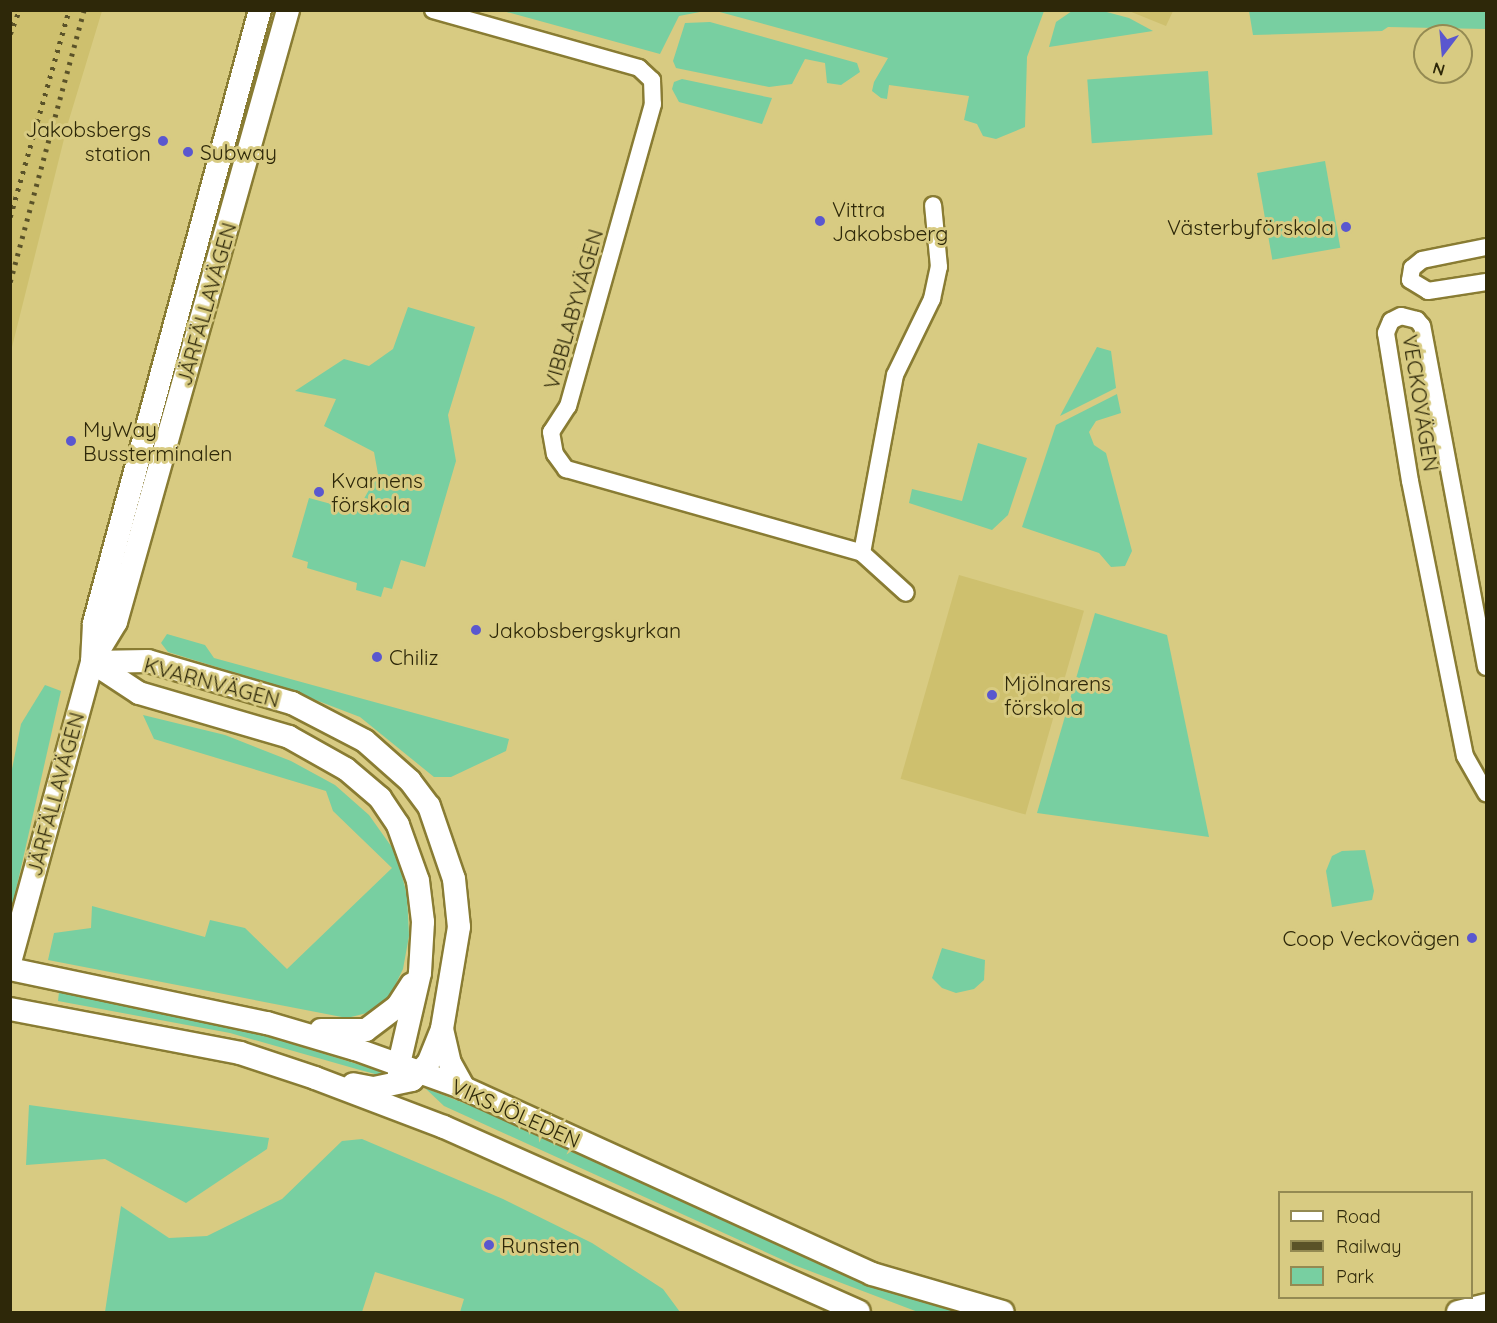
<!DOCTYPE html>
<html>
<head>
<meta charset="utf-8">
<style>
	body { margin:0 }
	#map { position:relative; width:1497px; height:1323px; overflow:hidden; background:#d8cb82; font-family:Quicksand,sans-serif }
	div>[style] { position:absolute }
	[style*='--x'] { left:calc(var(--x)*1px); top:calc(var(--y)*1px); width:calc(var(--w)*1px); rotate:calc(var(--a)*1deg) }
	.built>* { inset:0; background:#cec06e; transform-origin:0 0 }
	.green>* { inset:0; background:#78cfa1; transform-origin:0 0 }
	.roads { filter:drop-shadow(2px 0 #897c33) drop-shadow(-2px 0 #897c33) drop-shadow(0 2px #897c33) drop-shadow(0 -2px #897c33) }
	.street>* { height:16px; margin:-8px; padding:0 8px; transform-origin:8px; border-radius:8px; background:#fff }
	.secondary>* { height:22px; margin:-11px; padding:0 11px; transform-origin:11px; border-radius:11px; background:#fff }
	.rail>* { height:4.5px; margin-top:-2.25px; transform-origin:0; background:repeating-linear-gradient(90deg,#5a5228 0 3px,transparent 0 9px) }
	.dots>* { width:16px; height:16px; translate:-50% -50%; box-sizing:border-box; border:3px solid #d8cb82; border-radius:50% }
	span { translate:-50% -50%; white-space:nowrap; text-align:center; line-height:1.15; -webkit-text-stroke:6px #d8cb82; paint-order:stroke }
	.poi-label { font-size:21px; color:#2e2809 }
	.right { translate:-100% -50%; text-align:right }
	.left { translate:0 -50%; text-align:left }
	.street-label { font-size:21px; color:#2e2809 }
	.frame { position:absolute; inset:0; border:12px solid #2e2809; pointer-events:none }
	.legend { position:absolute; left:1278px; top:1191px; width:195px; height:108px; box-sizing:border-box; background:#d8cb82; border:2px solid #948a52; margin:0; padding:8px 10px; list-style:none; font-size:18px; color:#2e2809 }
	.legend li { display:flex; align-items:center; gap:12px; height:30px }
	.legend b { width:30px; border:2px solid #948a52 }
	.north { position:absolute; left:1413px; top:24px; width:60px; height:60px; box-sizing:border-box; background:#d8cb82; border:2px solid #948a52; border-radius:50%; rotate:196deg; font-size:16px; font-weight:700; line-height:24px; text-align:center; color:#2e2809 }
	.north::after { content:''; display:block; margin:auto; width:21px; height:27px; background:#5a57cf; clip-path:polygon(50% 0,100% 100%,50% 72%,0 100%) }
</style>
</head>
<body>
<div id="map">
	<div class="built">
		<div style="clip-path:polygon(11px 10px,102px 11px,68px 123px,11px 351px)"></div>
		<div style="clip-path:polygon(1129px 11px,1173px 11px,1166px 26px)"></div>
		<div style="left:959px;top:575px;width:130px;height:212px;rotate:16deg"></div>
	</div>
	<div class="green">
		<div style="clip-path:polygon(503px 11px,503px 10px,705px 11px,679px 16px,660px 54px)"></div>
		<div style="clip-path:polygon(716px 11px,1044px 11px,1027px 57px,1025px 127px,996px 139px,983px 136px,977px 124px,964px 120px,969px 96px,889px 85px,887px 99px,881px 98px,872px 91px,874px 82px,888px 58px)"></div>
		<div style="clip-path:polygon(1072px 11px,1103px 11px,1129px 18px,1153px 31px,1049px 47px,1056px 22px)"></div>
		<div style="clip-path:polygon(1249px 11px,1486px 11px,1486px 29px,1388px 27px,1382px 31px,1253px 35px)"></div>
		<div style="clip-path:polygon(710px 22px,857px 63px,860px 72px,841px 85px,827px 83px,825px 63px,805px 59px,792px 84px,769px 87px,676px 68px,673px 61px,685px 23px)"></div>
		<div style="left:1208px;top:71px;width:64px;height:121px;rotate:86deg"></div>
		<div style="clip-path:polygon(682px 79px,772px 98px,762px 124px,679px 102px,672px 89px,674px 82px)"></div>
		<div style="left:1325px;top:161px;width:88px;height:69px;rotate:80deg"></div>
		<div style="clip-path:polygon(408px 307px,475px 327px,448px 415px,456px 461px,425px 567px,401px 560px,392px 589px,384px 587px,381px 597px,356px 590px,357px 583px,307px 568px,308px 562px,292px 557px,309px 498px,357px 511px,378px 474px,374px 452px,324px 426px,336px 399px,295px 391px,344px 359px,369px 366px,393px 349px)"></div>
		<div style="clip-path:polygon(1097px 347px,1111px 351px,1116px 388px,1060px 416px)"></div>
		<div style="clip-path:polygon(1117px 394px,1121px 413px,1096px 421px,1089px 432px,1094px 445px,1106px 453px,1132px 551px,1125px 566px,1111px 567px,1099px 553px,1022px 527px,1056px 425px)"></div>
		<div style="clip-path:polygon(978px 443px,1027px 458px,1008px 515px,992px 530px,909px 503px,912px 489px,962px 501px)"></div>
		<div style="clip-path:polygon(1095px 613px,1167px 635px,1209px 837px,1037px 813px)"></div>
		<div style="clip-path:polygon(167px 634px,205px 645px,214px 658px,509px 739px,506px 751px,451px 777px,434px 777px,360px 717px,287px 689px,168px 652px,161px 643px)"></div>
		<div style="clip-path:polygon(45px 685px,61px 691px,11px 912px,11px 774px,21px 724px)"></div>
		<div style="clip-path:polygon(143px 715px,225px 735px,291px 761px,335px 785px,369px 815px,396px 853px,407px 895px,409px 936px,403px 969px,390px 996px,371px 1012px,347px 1018px,48px 960px,54px 933px,91px 928px,92px 906px,205px 937px,210px 920px,245px 928px,287px 969px,392px 868px,333px 811px,326px 791px,154px 739px)"></div>
		<div style="clip-path:polygon(1365px 850px,1374px 891px,1372px 900px,1332px 907px,1326px 871px,1332px 856px,1342px 851px)"></div>
		<div style="clip-path:polygon(942px 948px,985px 960px,984px 980px,974px 989px,956px 993px,942px 988px,932px 978px)"></div>
		<div style="clip-path:polygon(59px 992px,247px 1030px,383px 1072px,379px 1075px,360px 1070px,230px 1033px,58px 1001px)"></div>
		<div style="clip-path:polygon(425px 1088px,523px 1126px,870px 1285px,963px 1312px,918px 1312px,794px 1265px,444px 1106px)"></div>
		<div style="clip-path:polygon(29px 1105px,269px 1138px,267px 1149px,186px 1203px,105px 1159px,26px 1165px)"></div>
		<div style="clip-path:polygon(362px 1139px,503px 1199px,592px 1243px,663px 1289px,680px 1312px,460px 1312px,464px 1299px,375px 1272px,362px 1312px,105px 1312px,121px 1206px,169px 1238px,207px 1236px,282px 1199px,342px 1141px)"></div>
	</div>
	<div class="roads">
		<div class="street">
			<div style="--x:433;--y:10;--w:214;--a:15.7"></div>
			<div style="--x:639;--y:68;--w:18;--a:43"></div>
			<div style="--x:652;--y:80;--w:24;--a:88"></div>
			<div style="--x:653;--y:104;--w:314;--a:105.7"></div>
			<div style="--x:568;--y:406;--w:31;--a:123"></div>
			<div style="--x:551;--y:432;--w:22;--a:80"></div>
			<div style="--x:555;--y:454;--w:19;--a:54"></div>
			<div style="--x:566;--y:469;--w:308;--a:15.8"></div>
			<div style="--x:862;--y:553;--w:181;--a:-79.5"></div>
			<div style="--x:895;--y:375;--w:85;--a:-64"></div>
			<div style="--x:932;--y:299;--w:33;--a:-78"></div>
			<div style="--x:939;--y:267;--w:62;--a:-95.5"></div>
			<div style="--x:1486;--y:247;--w:65;--a:168.5"></div>
			<div style="--x:1422;--y:260;--w:13;--a:141"></div>
			<div style="--x:1412;--y:268;--w:12;--a:99"></div>
			<div style="--x:1410;--y:280;--w:21;--a:31"></div>
			<div style="--x:1428;--y:291;--w:59;--a:-8.8"></div>
			<div style="--x:862;--y:553;--w:59;--a:42.3"></div>
			<div style="--x:1486;--y:667;--w:347;--a:-100.6"></div>
			<div style="--x:1422;--y:326;--w:8;--a:-130"></div>
			<div style="--x:1417;--y:320;--w:16;--a:-166"></div>
			<div style="--x:1401;--y:316;--w:11;--a:153"></div>
			<div style="--x:1391;--y:321;--w:13;--a:113"></div>
			<div style="--x:1386;--y:333;--w:150;--a:80.8"></div>
			<div style="--x:1410;--y:481;--w:280;--a:78.7"></div>
			<div style="--x:1465;--y:756;--w:43;--a:60.4"></div>
		</div>
		<div class="secondary">
			<div style="--x:94;--y:658;--w:42;--a:-58.6"></div>
			<div style="--x:116;--y:622;--w:636;--a:-74.3"></div>
			<div style="--x:92;--y:662;--w:56;--a:-1"></div>
			<div style="--x:148;--y:661;--w:150;--a:16.3"></div>
			<div style="--x:292;--y:703;--w:82;--a:27.5"></div>
			<div style="--x:365;--y:741;--w:60;--a:41.6"></div>
			<div style="--x:410;--y:781;--w:31;--a:53"></div>
			<div style="--x:429;--y:806;--w:77;--a:71.1"></div>
			<div style="--x:454;--y:879;--w:48;--a:84.1"></div>
			<div style="--x:459;--y:927;--w:103;--a:99.5"></div>
			<div style="--x:442;--y:1029;--w:37;--a:112"></div>
			<div style="--x:428;--y:1063;--w:23;--a:133"></div>
			<div style="--x:412;--y:1080;--w:40;--a:168"></div>
			<div style="--x:373;--y:1088;--w:20;--a:-169"></div>
			<div style="--x:92;--y:662;--w:56;--a:33.4"></div>
			<div style="--x:139;--y:693;--w:156;--a:16.3"></div>
			<div style="--x:289;--y:737;--w:65;--a:29.3"></div>
			<div style="--x:346;--y:769;--w:45;--a:40.5"></div>
			<div style="--x:380;--y:798;--w:32;--a:56"></div>
			<div style="--x:398;--y:825;--w:59;--a:70.3"></div>
			<div style="--x:418;--y:881;--w:41;--a:83"></div>
			<div style="--x:423;--y:922;--w:51;--a:93.4"></div>
			<div style="--x:420;--y:973;--w:93;--a:103"></div>
			<div style="--x:399;--y:1064;--w:13;--a:90"></div>
			<div style="--x:10;--y:962;--w:311;--a:-74.7"></div>
			<div style="--x:92;--y:662;--w:39;--a:-87"></div>
			<div style="--x:94;--y:623;--w:635;--a:-74.85"></div>
			<div style="--x:10;--y:969;--w:263;--a:11.9"></div>
			<div style="--x:267;--y:1023;--w:92;--a:16.5"></div>
			<div style="--x:355;--y:1049;--w:116;--a:19.7"></div>
			<div style="--x:464;--y:1088;--w:448;--a:24.5"></div>
			<div style="--x:872;--y:1274;--w:136;--a:16.2"></div>
			<div style="--x:10;--y:1009;--w:234;--a:10.8"></div>
			<div style="--x:240;--y:1053;--w:79;--a:18.4"></div>
			<div style="--x:315;--y:1078;--w:138;--a:20.8"></div>
			<div style="--x:444;--y:1127;--w:454;--a:24"></div>
			<div style="--x:442;--y:1029;--w:35;--a:77"></div>
			<div style="--x:450;--y:1063;--w:29;--a:61"></div>
			<div style="--x:321;--y:1030;--w:45;--a:0"></div>
			<div style="--x:366;--y:1030;--w:39;--a:-37"></div>
			<div style="--x:397;--y:1007;--w:27;--a:-57"></div>
			<div style="--x:1458;--y:1312;--w:29;--a:-14"></div>
		</div>
	</div>
	<div class="rail">
		<div style="--x:10;--y:34;--w:26;--a:-69"></div>
		<div style="--x:10;--y:217;--w:215;--a:-74.1"></div>
		<div style="--x:10;--y:282;--w:282;--a:-74.8"></div>
	</div>
	<div class="dots">
		<div style="left:163px;top:141px;background:#5a57cf"></div>
		<div style="left:188px;top:152px;background:#5a57cf"></div>
		<div style="left:820px;top:221px;background:#5a57cf"></div>
		<div style="left:1346px;top:227px;background:#5a57cf"></div>
		<div style="left:71px;top:441px;background:#5a57cf"></div>
		<div style="left:319px;top:492px;background:#5a57cf"></div>
		<div style="left:476px;top:630px;background:#5a57cf"></div>
		<div style="left:377px;top:657px;background:#5a57cf"></div>
		<div style="left:992px;top:695px;background:#5a57cf"></div>
		<div style="left:1472px;top:938px;background:#5a57cf"></div>
		<div style="left:489px;top:1245px;background:#5a57cf"></div>
	</div>
	<div class="poi-label">
		<span class="right" style="left:151px;top:141px">Jakobsbergs<br>station</span>
		<span class="left" style="left:200px;top:152px">Subway</span>
		<span class="left" style="left:832px;top:221px">Vittra<br>Jakobsberg</span>
		<span class="right" style="left:1334px;top:227px">Västerbyförskola</span>
		<span class="left" style="left:83px;top:441px">MyWay<br>Bussterminalen</span>
		<span class="left" style="left:331px;top:492px">Kvarnens<br>förskola</span>
		<span class="left" style="left:488px;top:630px">Jakobsbergskyrkan</span>
		<span class="left" style="left:389px;top:657px">Chiliz</span>
		<span class="left" style="left:1004px;top:695px">Mjölnarens<br>förskola</span>
		<span class="right" style="left:1460px;top:938px">Coop Veckovägen</span>
		<span class="left" style="left:501px;top:1245px">Runsten</span>
	</div>
	<div class="street-label">
		<span style="left:206px;top:304px;rotate:-74deg">JÄRFÄLLAVÄGEN</span>
		<span style="left:573px;top:309px;rotate:-74deg">VIBBLABYVÄGEN</span>
		<span style="left:1421px;top:403px;rotate:81deg">VECKOVÄGEN</span>
		<span style="left:212px;top:682px;rotate:15deg">KVARNVÄGEN</span>
		<span style="left:55px;top:794px;rotate:-75deg">JÄRFÄLLAVÄGEN</span>
		<span style="left:516px;top:1113px;rotate:24deg">VIKSJÖLEDEN</span>
	</div>
	<div class="frame"></div>
	<ul class="legend">
	<li><b style="height:8px;background:#fff"></b>Road</li>
	<li><b style="height:8px;background:#5a5228"></b>Railway</li>
	<li><b style="height:16px;background:#78cfa1"></b>Park</li>
	</ul>
	<div class="north">N</div>
</div>
</body>
</html>
